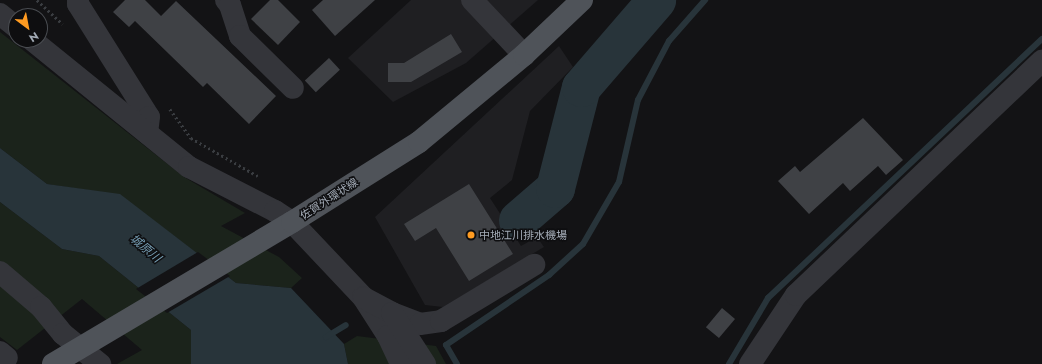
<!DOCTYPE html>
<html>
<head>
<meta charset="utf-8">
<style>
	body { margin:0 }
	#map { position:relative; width:1042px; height:364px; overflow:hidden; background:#131315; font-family:Jost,"Noto Sans JP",sans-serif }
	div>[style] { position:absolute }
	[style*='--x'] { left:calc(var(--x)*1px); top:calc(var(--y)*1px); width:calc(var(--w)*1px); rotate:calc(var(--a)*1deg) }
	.built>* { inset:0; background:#1f1f22 }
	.green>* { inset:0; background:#1b231b }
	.water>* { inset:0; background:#28343a }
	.pier>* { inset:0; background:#131315 }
	.stream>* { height:6px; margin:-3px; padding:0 3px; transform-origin:3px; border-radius:3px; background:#28343a }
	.river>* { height:39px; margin:-19.5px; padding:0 19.5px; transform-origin:19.5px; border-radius:19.5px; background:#28343a }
	.building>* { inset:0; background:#3f4145; transform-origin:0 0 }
	.path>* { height:2.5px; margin-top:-1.25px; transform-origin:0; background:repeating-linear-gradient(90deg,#3a3d41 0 2px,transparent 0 5px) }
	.minor>* { height:22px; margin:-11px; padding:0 11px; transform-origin:11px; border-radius:11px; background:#34353a }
	.major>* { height:22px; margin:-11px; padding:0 11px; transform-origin:11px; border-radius:11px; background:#4f5359 }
	.dots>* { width:11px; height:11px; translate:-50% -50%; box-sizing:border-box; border:2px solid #0e0e10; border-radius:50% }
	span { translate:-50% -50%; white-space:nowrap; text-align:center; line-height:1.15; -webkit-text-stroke:3px #0e0e10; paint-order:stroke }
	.street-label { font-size:11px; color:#a3abb6 }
	.poi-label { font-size:11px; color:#a3abb6 }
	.left { translate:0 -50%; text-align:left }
	.water-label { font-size:12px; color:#779fb5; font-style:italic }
	.north { position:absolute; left:8px; top:8px; width:40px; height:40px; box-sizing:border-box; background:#0e0e10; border:1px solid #4a4d52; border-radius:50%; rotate:148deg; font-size:11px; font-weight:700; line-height:16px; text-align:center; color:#a3abb6 }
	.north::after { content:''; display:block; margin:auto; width:14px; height:18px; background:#ff9b21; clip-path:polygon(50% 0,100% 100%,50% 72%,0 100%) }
</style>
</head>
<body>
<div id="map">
	<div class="built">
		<div style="clip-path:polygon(411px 0,538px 0,466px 63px,393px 102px,348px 58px)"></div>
		<div style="clip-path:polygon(559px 46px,573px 67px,530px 111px,512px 180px,490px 198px,521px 246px,537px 237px,544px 247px,443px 307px,425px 305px,375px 217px)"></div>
	</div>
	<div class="green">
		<div style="clip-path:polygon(0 32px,184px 177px,245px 213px,221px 226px,279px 257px,302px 278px,291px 288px,236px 283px,120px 195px,47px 184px,0 148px)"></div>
		<div style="clip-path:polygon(0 202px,62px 249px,99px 256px,191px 330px,191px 364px,117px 364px,142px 350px,82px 299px,17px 350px,0 337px)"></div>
		<div style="clip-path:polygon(357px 336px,436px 346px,446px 364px,348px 364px,344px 344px)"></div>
	</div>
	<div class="water">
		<div style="clip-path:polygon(0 148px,47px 184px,120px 194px,236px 283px,291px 288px,344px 344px,348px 364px,191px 364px,191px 330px,99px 256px,62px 249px,0 202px)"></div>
	</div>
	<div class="pier">
		<div style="clip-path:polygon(198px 252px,230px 276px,167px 313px,136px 289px)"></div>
	</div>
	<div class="stream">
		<div style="--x:326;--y:337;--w:23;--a:-31"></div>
		<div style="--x:457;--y:364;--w:22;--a:-120"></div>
		<div style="--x:446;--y:345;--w:125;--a:-34.2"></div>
		<div style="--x:549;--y:275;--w:46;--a:-42.4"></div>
		<div style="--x:583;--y:244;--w:72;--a:-59.9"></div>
		<div style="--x:619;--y:182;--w:84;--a:-77"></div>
		<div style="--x:638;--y:100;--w:67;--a:-62.3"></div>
		<div style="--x:669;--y:41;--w:55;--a:-48.7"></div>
		<div style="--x:729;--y:364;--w:77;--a:-59.4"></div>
		<div style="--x:768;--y:298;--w:377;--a:-43.4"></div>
	</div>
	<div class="river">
		<div style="--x:518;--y:220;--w:49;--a:-40.9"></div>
		<div style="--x:555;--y:188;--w:104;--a:-75.6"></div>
		<div style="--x:581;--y:87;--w:115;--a:-49.2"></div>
	</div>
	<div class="building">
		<div style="clip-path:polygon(125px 0,145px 0,161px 16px,176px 1px,276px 96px,249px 124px,207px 83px,203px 87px,135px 21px,129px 27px,113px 12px)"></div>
		<div style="clip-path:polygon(270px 0,278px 0,300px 22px,278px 45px,251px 19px)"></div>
		<div style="clip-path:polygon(323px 0,375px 0,335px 36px,312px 10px)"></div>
		<div style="clip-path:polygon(451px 34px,462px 52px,411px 82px,388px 82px,388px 63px,404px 63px)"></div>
		<div style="left:329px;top:58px;width:16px;height:33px;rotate:47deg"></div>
		<div style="clip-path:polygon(863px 118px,903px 160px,886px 175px,878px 166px,850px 191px,843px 183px,809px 214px,778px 181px,795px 166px,800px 172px)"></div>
		<div style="clip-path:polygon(469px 184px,513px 254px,469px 281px,436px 228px,415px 241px,404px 224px)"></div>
		<div style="left:722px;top:308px;width:17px;height:25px;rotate:40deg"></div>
	</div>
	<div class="path">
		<div style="--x:37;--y:0;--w:35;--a:43"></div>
		<div style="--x:170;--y:109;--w:36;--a:54"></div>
		<div style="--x:191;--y:138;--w:77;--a:29.6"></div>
	</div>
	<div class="minor">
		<div style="--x:78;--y:0;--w:4;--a:90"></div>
		<div style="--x:78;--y:4;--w:133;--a:57.9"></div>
		<div style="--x:149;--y:117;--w:16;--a:97"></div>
		<div style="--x:226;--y:0;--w:6;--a:51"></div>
		<div style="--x:230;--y:5;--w:33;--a:72"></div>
		<div style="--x:240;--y:36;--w:74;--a:44.5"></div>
		<div style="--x:472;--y:0;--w:76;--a:46.6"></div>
		<div style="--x:0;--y:14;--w:21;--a:39"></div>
		<div style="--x:32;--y:40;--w:202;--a:39"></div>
		<div style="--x:189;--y:167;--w:97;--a:27.1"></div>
		<div style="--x:275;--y:211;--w:20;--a:33"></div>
		<div style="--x:292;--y:222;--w:103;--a:46.6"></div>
		<div style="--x:363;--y:297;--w:46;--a:57.3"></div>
		<div style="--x:388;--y:336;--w:31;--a:65"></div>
		<div style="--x:0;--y:272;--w:54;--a:40.5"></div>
		<div style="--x:41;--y:307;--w:35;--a:51"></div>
		<div style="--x:63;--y:334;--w:48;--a:39"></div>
		<div style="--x:364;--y:298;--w:32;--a:28"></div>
		<div style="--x:392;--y:313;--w:30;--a:21"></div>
		<div style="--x:420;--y:324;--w:21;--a:-8"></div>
		<div style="--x:441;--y:321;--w:109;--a:-31.1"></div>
		<div style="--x:392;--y:313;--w:61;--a:57.1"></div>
		<div style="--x:0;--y:352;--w:9;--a:41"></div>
		<div style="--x:750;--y:364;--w:83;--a:-56.3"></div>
		<div style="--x:796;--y:295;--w:340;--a:-43.6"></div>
	</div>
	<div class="major">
		<div style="--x:53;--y:364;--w:278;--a:-30.7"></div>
		<div style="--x:292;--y:222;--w:150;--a:-32.2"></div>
		<div style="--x:419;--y:142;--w:136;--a:-39.6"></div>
		<div style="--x:524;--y:55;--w:80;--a:-43.5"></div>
	</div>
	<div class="dots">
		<div style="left:471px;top:235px;background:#ff9b21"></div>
	</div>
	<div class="street-label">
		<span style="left:329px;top:199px;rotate:-33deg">佐賀外環状線</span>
	</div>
	<div class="poi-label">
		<span class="left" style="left:479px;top:235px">中地江川排水機場</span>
	</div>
	<div class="water-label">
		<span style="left:145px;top:249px;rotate:40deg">城原川</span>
	</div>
	<div class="north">N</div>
</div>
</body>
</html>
